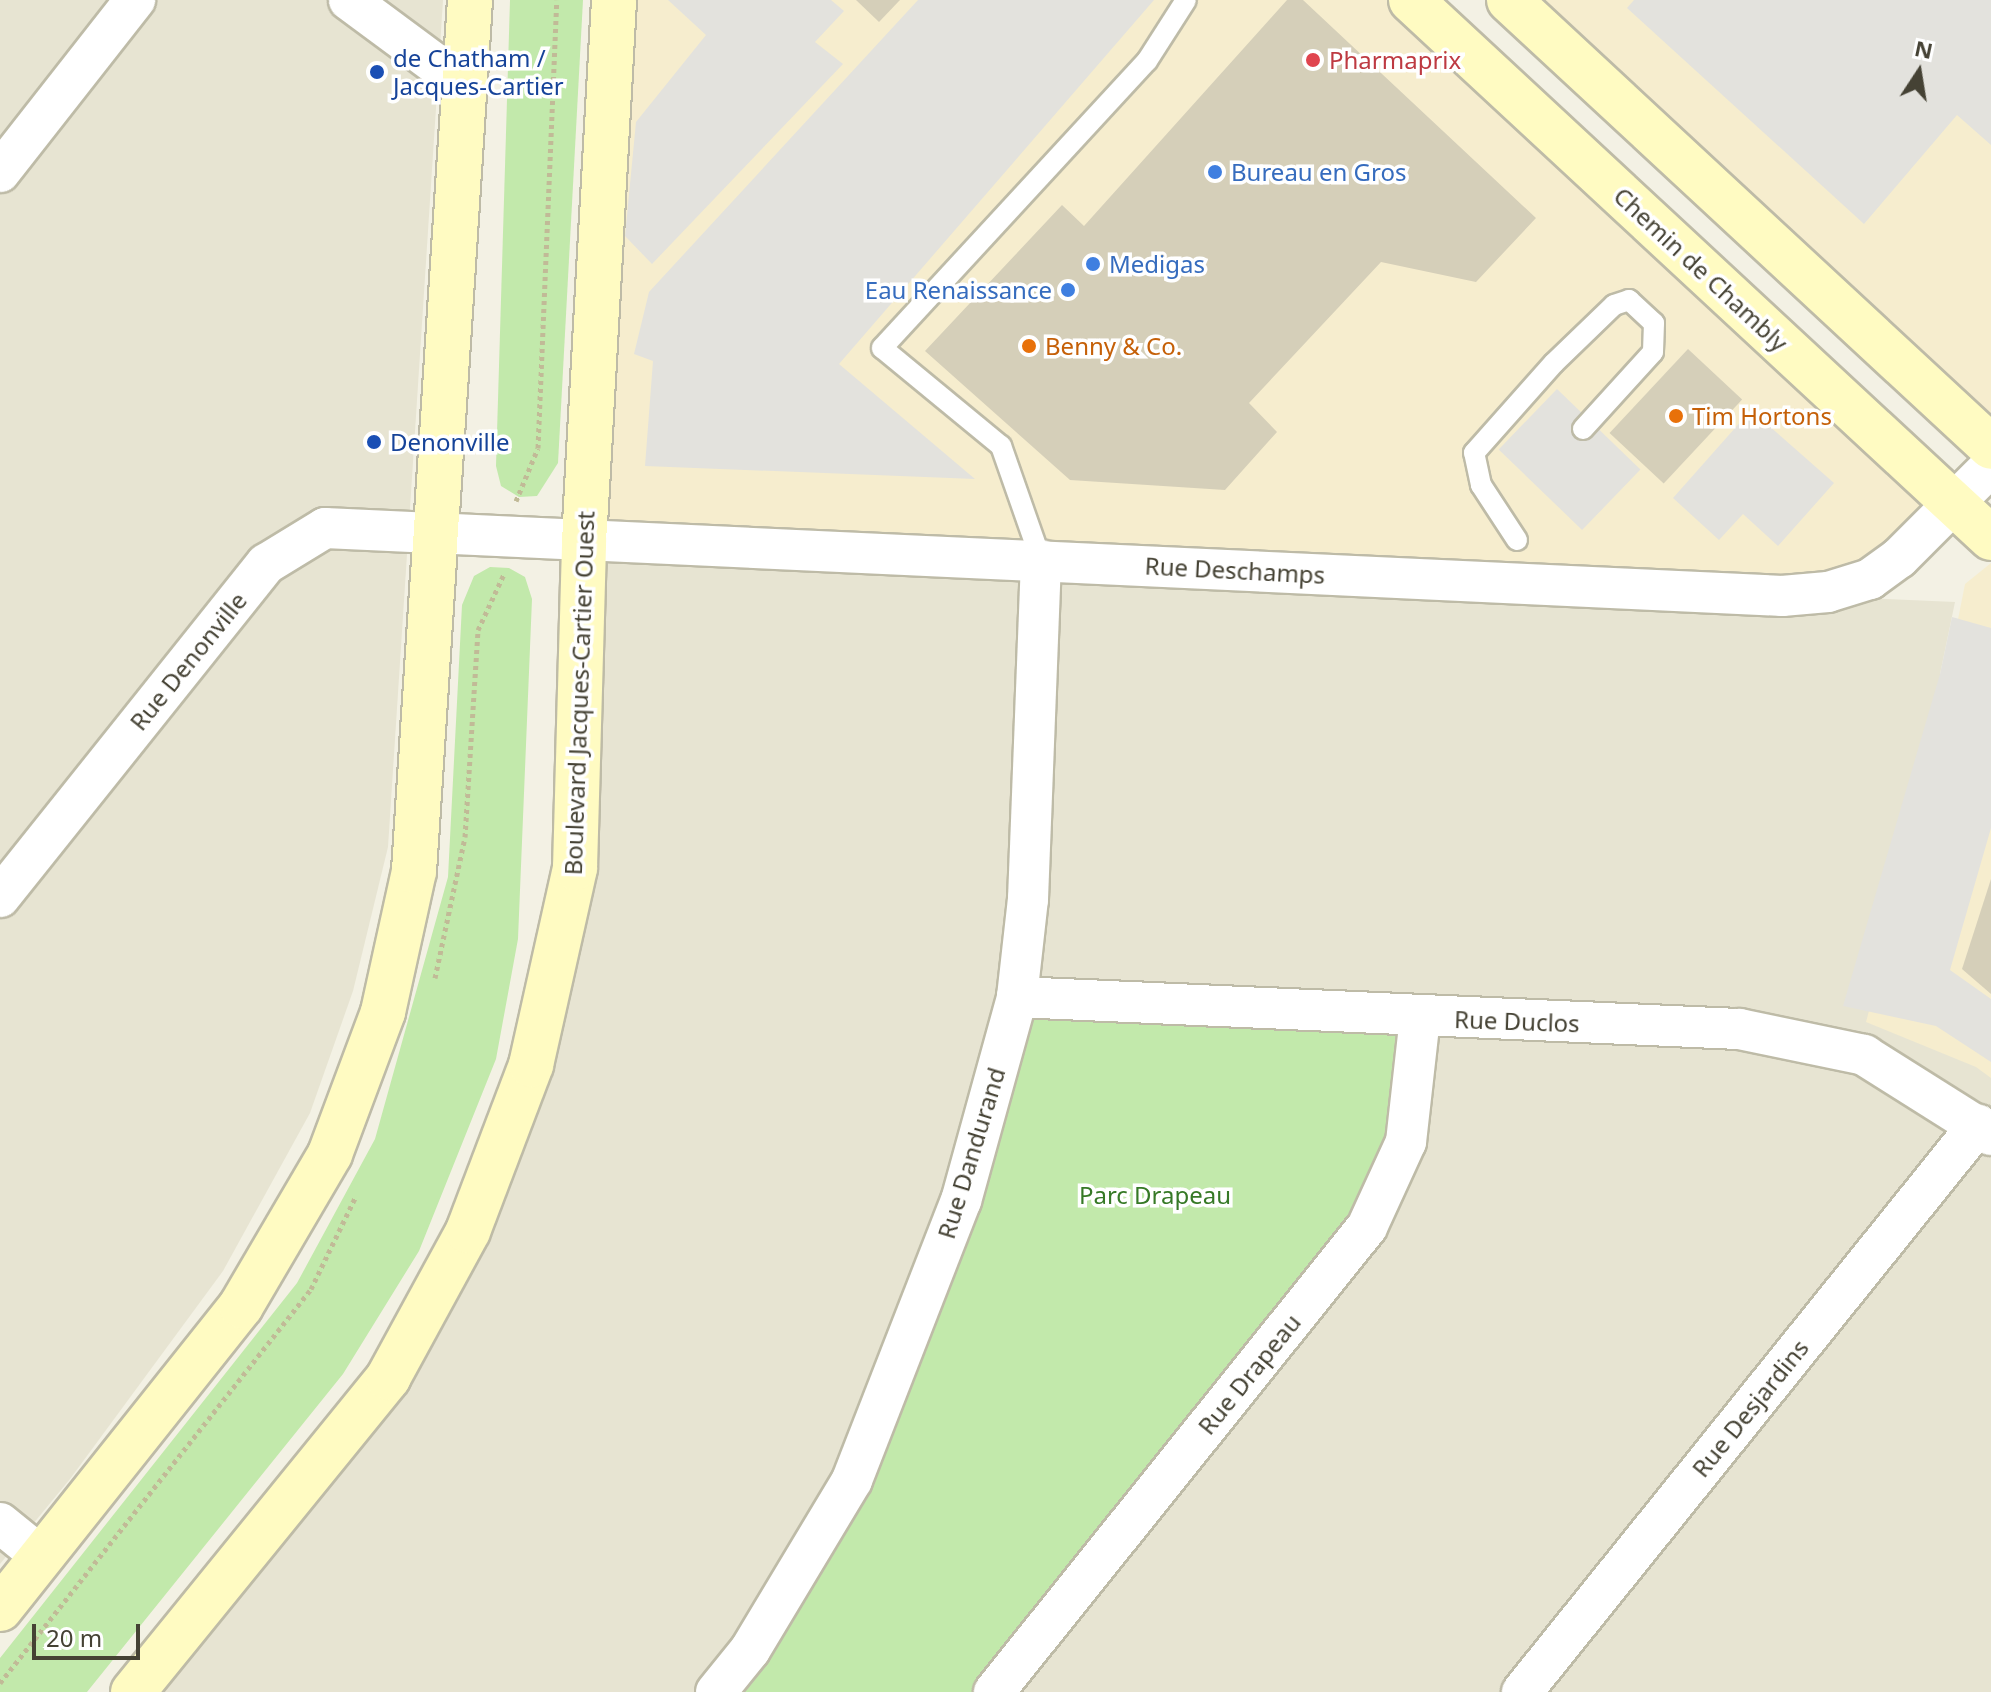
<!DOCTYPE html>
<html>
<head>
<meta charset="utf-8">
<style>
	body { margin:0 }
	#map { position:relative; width:1991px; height:1692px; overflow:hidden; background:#f3f1e4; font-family:"Noto Sans",sans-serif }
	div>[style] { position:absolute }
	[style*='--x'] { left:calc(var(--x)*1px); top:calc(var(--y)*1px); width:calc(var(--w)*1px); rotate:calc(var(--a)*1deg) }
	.residential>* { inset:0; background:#e7e4d2 }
	.commercial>* { inset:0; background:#f6edce }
	.green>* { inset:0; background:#c2e9ab }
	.parking>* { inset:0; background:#e3e2dd; transform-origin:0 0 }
	.building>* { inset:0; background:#d5cfb9; transform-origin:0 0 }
	.path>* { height:5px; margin-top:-2.5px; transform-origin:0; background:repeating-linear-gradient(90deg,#c1ba97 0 4px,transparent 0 8px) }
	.roads { filter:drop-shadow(2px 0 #bebba7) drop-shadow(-2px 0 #bebba7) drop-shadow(0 2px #bebba7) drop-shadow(0 -2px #bebba7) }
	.service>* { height:20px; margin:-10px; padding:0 10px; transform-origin:10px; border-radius:10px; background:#fff }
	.minor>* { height:40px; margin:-20px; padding:0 20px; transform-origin:20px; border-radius:20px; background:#fff }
	.secondary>* { height:44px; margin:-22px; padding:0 22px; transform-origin:22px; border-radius:22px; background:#fffbc2 }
	.dots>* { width:22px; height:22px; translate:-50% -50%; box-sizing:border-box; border:4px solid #fff; border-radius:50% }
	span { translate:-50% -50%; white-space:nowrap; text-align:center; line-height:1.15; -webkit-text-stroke:7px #fff; paint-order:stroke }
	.transit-label { font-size:24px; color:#164399 }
	.left { translate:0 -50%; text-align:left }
	.health-label { font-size:24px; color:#be3a42 }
	.shop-label { font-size:24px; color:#366cbe }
	.right { translate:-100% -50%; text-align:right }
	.street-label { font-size:24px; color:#454234 }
	.food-label { font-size:24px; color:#c56008 }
	.park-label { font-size:24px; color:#367926 }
	.north { position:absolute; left:1879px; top:32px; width:80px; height:80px; -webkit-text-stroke:6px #fff; paint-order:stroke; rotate:12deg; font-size:22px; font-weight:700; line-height:32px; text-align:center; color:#454234 }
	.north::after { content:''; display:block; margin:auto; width:28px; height:36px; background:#454234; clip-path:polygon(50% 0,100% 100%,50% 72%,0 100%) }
	.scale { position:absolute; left:32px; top:1624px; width:108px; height:36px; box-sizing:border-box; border:4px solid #454234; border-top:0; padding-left:10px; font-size:24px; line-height:28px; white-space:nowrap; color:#454234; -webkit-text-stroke:6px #fff; paint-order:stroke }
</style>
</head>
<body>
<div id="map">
	<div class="residential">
		<div style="clip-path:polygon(0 0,443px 0,388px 847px,353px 991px,310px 1113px,223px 1271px,70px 1479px,0 1564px)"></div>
		<div style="clip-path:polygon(584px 542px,1955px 602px,1940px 674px,1991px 1057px,1991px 1692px,994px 1692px,852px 1480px,716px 1692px,133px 1692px,388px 1378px,468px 1231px,575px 868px)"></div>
	</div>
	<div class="commercial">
		<div style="clip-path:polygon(614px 0,1411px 0,1938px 489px,1870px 579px,584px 542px)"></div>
		<div style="clip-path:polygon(1509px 0,1991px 0,1991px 447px)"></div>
		<div style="clip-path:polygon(1991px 563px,1991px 1078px,1976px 1067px,1866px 1022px,1913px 847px,1965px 584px)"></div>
	</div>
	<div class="green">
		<div style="clip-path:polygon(510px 0,583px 0,558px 463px,537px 496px,519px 497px,501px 486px,496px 466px)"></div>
		<div style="clip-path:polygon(490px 567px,509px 568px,525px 577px,532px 599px,518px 939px,496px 1059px,419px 1251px,343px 1374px,87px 1692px,0 1692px,0 1658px,297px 1283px,375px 1139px,448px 877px,462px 605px,474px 576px)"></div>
		<div style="clip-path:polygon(1017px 997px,1420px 1017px,1406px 1142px,994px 1692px,716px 1692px,852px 1480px)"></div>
	</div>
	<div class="parking">
		<div style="clip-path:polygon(668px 0,831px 0,844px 11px,815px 42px,843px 64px,652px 264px,625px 236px,636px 122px,706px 35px)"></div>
		<div style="clip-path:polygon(918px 0,1154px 0,839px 364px,975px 479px,645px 466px,653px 361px,634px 354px,649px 292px)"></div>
		<div style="clip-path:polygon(1634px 0,1991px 0,1991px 145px,1957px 115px,1864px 224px,1627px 8px)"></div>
		<div style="left:1557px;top:389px;width:116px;height:84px;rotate:44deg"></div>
		<div style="clip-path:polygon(1751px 410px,1834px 483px,1778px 546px,1743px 514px,1719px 540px,1673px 498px)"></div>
		<div style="clip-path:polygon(1952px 617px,1991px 628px,1991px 828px,1950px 970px,1991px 999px,1991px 1062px,1936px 1026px,1843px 1006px,1940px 674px)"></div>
	</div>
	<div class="building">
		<div style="clip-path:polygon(856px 0,900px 0,879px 22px)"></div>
		<div style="clip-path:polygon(1287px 0,1303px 0,1536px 218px,1476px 282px,1381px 262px,1249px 403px,1277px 432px,1225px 490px,1070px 480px,925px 351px,1062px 205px,1084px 226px)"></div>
		<div style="left:1688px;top:349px;width:74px;height:115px;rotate:43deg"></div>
		<div style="clip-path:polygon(1991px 879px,1991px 994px,1962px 969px)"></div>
	</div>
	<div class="path">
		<div style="--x:516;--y:501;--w:57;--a:-67.5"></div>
		<div style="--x:538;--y:448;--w:448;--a:-87.6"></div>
		<div style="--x:435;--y:978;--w:144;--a:-78"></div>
		<div style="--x:465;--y:837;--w:207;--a:-86.4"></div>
		<div style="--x:478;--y:630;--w:62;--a:-65.1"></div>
		<div style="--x:0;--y:1683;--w:502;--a:-51.71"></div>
		<div style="--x:311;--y:1289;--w:101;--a:-64.2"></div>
	</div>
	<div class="roads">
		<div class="service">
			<div style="--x:1517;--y:540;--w:66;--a:-123.2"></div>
			<div style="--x:1481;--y:485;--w:33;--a:-102"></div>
			<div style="--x:1474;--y:453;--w:120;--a:-48.4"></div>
			<div style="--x:1554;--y:363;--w:83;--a:-44"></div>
			<div style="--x:1614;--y:305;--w:16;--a:-18"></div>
			<div style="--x:1629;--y:300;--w:34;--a:43"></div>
			<div style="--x:1654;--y:323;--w:29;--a:92"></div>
			<div style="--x:1653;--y:352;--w:104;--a:132.3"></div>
			<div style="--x:1041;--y:560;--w:121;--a:-109.3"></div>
			<div style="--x:1001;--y:446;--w:154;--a:-140.5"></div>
			<div style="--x:882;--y:348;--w:391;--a:-47.3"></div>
			<div style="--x:1147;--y:61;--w:72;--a:-57.4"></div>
		</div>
		<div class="minor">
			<div style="--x:349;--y:0;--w:143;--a:36.5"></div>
			<div style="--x:0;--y:172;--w:219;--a:-51.9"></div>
			<div style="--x:0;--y:897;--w:426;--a:-51.4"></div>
			<div style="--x:266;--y:564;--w:69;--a:-31.4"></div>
			<div style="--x:325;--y:528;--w:1459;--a:2.67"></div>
			<div style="--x:1782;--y:596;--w:46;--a:-5"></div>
			<div style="--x:1828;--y:592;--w:44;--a:-17.2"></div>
			<div style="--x:1870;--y:579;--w:36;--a:-36"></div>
			<div style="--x:1899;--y:558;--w:130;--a:-45"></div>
			<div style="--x:1017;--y:997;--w:723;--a:2.54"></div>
			<div style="--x:1739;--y:1029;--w:128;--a:11.7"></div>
			<div style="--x:1864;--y:1055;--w:150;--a:32.2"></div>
			<div style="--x:0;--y:1523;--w:54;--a:39"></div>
			<div style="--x:716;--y:1692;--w:54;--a:-51"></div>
			<div style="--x:750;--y:1650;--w:198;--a:-59"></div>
			<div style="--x:852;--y:1480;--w:300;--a:-68.7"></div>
			<div style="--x:961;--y:1201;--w:212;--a:-74.6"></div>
			<div style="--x:1017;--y:997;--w:99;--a:-83.6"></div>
			<div style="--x:1028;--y:899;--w:339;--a:-87.8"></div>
			<div style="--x:994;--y:1692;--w:596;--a:-51.27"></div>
			<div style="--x:1367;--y:1227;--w:94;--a:-65.4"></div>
			<div style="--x:1406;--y:1142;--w:126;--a:-83.6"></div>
			<div style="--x:1522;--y:1692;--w:728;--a:-51.19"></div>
		</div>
		<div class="secondary">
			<div style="--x:1411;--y:0;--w:791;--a:42.85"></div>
			<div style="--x:1509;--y:0;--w:657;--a:42.84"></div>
			<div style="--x:0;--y:1609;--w:387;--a:-51.5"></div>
			<div style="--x:241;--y:1306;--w:176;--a:-59.6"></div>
			<div style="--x:330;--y:1154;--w:152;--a:-69.5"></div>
			<div style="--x:383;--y:1012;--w:144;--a:-77.6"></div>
			<div style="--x:414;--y:871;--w:873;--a:-86.32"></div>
			<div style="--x:133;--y:1692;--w:405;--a:-50.9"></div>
			<div style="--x:388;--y:1378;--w:167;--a:-61.4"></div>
			<div style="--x:468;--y:1231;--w:178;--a:-69.2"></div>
			<div style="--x:531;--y:1065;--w:202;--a:-77.4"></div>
			<div style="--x:575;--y:868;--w:326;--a:-88.4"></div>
			<div style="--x:584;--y:542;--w:543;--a:-86.83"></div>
		</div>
	</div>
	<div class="dots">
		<div style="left:1313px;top:60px;background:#e0444e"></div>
		<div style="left:377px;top:72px;background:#1a4fb4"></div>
		<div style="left:1215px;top:172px;background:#3f7fe0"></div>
		<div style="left:1093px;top:264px;background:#3f7fe0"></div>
		<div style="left:1068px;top:290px;background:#3f7fe0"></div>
		<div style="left:1029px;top:346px;background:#e8710a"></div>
		<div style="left:1676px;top:416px;background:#e8710a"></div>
		<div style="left:374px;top:442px;background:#1a4fb4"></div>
	</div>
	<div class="transit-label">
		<span class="left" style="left:393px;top:72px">de Chatham /<br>Jacques-Cartier</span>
		<span class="left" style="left:390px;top:442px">Denonville</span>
	</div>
	<div class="health-label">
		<span class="left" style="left:1329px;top:60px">Pharmaprix</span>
	</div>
	<div class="shop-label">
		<span class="left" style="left:1231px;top:172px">Bureau en Gros</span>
		<span class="left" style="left:1109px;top:264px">Medigas</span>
		<span class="right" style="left:1052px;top:290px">Eau Renaissance</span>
	</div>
	<div class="street-label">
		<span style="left:1701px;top:269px;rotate:43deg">Chemin de Chambly</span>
		<span style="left:1235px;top:570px;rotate:3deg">Rue Deschamps</span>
		<span style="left:188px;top:661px;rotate:-51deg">Rue Denonville</span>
		<span style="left:579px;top:693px;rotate:-88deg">Boulevard Jacques-Cartier Ouest</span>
		<span style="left:1517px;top:1021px;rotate:2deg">Rue Duclos</span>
		<span style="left:971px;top:1153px;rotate:-73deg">Rue Dandurand</span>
		<span style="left:1249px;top:1374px;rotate:-51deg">Rue Drapeau</span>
		<span style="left:1750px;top:1408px;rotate:-51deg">Rue Desjardins</span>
	</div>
	<div class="food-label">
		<span class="left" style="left:1045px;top:346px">Benny &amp; Co.</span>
		<span class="left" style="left:1692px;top:416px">Tim Hortons</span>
	</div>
	<div class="park-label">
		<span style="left:1155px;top:1195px">Parc Drapeau</span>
	</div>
	<div class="north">N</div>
	<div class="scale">20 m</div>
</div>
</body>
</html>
